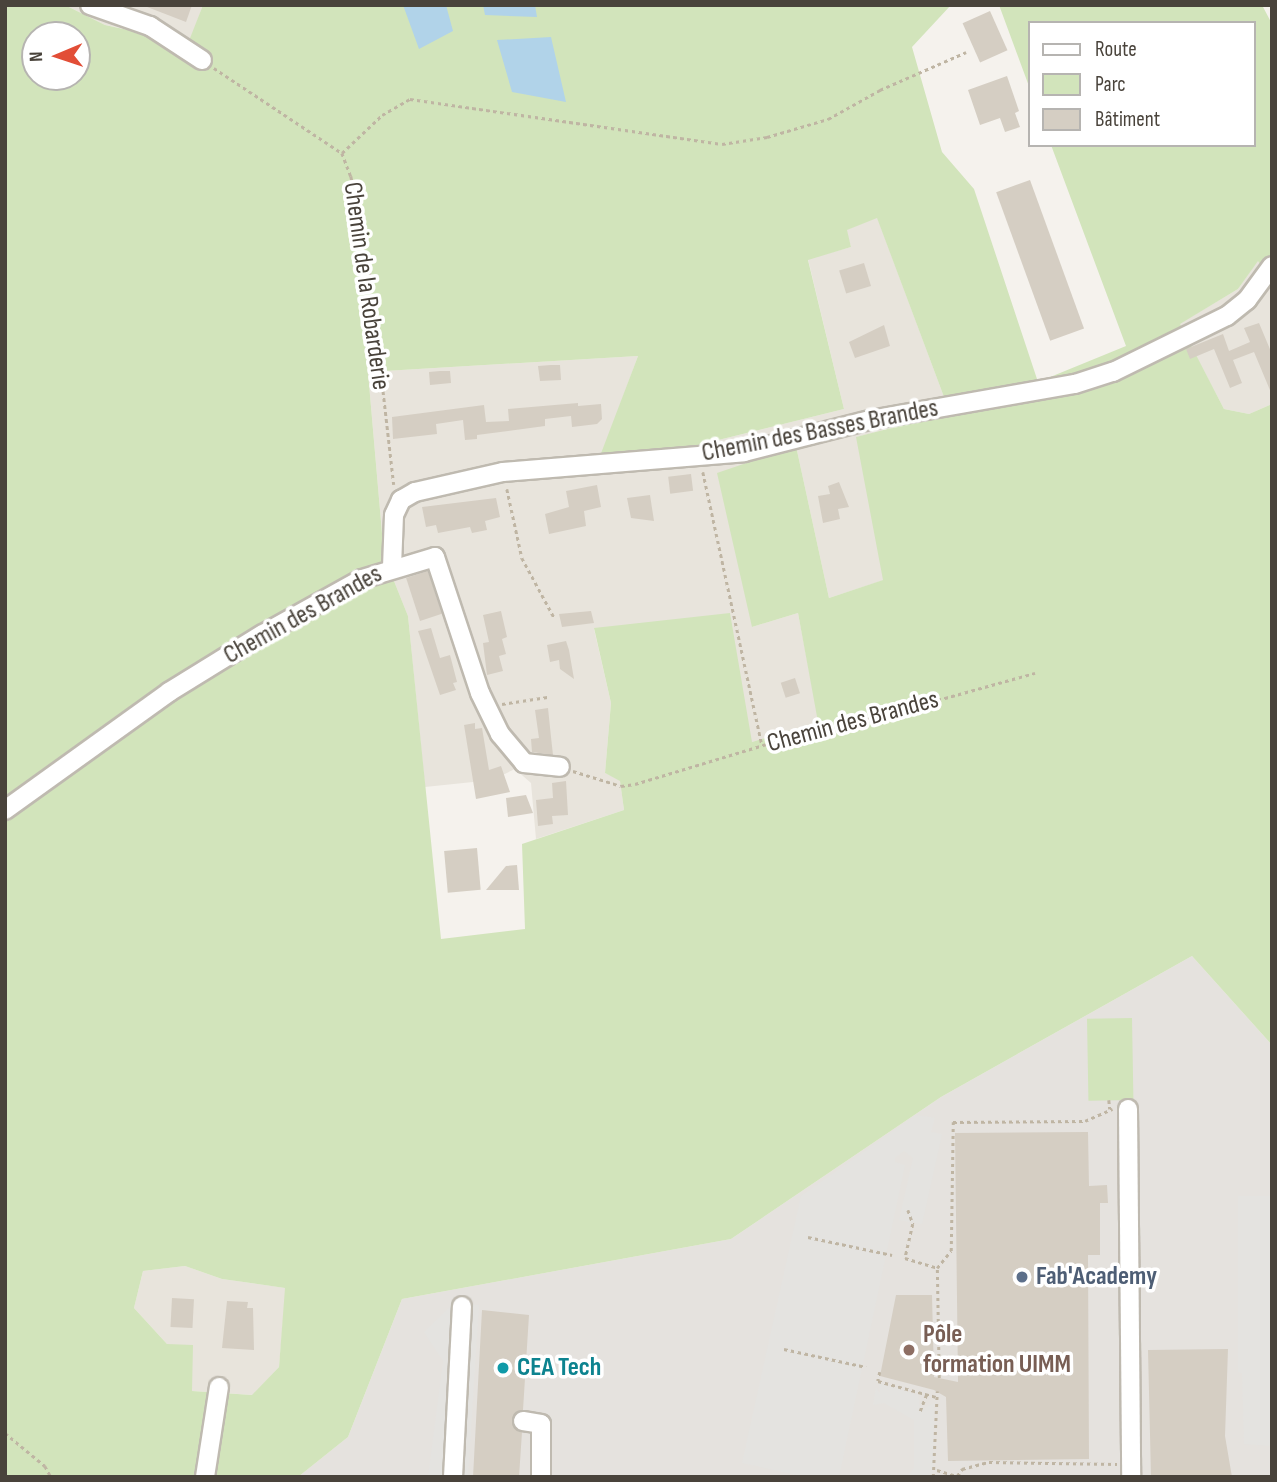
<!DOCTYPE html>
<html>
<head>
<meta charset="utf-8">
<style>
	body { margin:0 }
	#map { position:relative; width:1277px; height:1482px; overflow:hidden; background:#f5f2ed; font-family:"Sofia Sans Condensed",sans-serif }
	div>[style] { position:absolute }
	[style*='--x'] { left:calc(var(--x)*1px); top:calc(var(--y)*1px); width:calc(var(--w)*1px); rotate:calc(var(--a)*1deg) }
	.residential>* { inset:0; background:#e8e4dc }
	.industrial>* { inset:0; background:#e5e2de }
	.green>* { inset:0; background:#d2e4bb; transform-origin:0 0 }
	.parking>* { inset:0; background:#e4e3e0 }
	.water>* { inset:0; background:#b1d3e9 }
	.building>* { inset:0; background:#d5cec3; transform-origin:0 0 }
	.path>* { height:2.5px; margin-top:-1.25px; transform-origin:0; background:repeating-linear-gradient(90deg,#bfb5a3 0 3.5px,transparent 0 7px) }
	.roads { filter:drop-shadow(2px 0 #bfbab0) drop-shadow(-2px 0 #bfbab0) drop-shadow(0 2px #bfbab0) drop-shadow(0 -2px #bfbab0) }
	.minor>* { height:18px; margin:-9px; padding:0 9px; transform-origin:9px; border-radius:9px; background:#fff }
	.dots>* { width:19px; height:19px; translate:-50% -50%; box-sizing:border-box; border:4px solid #fff; border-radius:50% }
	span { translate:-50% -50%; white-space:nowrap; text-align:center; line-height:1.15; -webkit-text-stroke:7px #fff; paint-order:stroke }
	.street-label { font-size:26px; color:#49433b }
	.service-label { font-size:26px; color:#4e5e75; font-weight:700 }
	.left { translate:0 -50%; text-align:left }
	.education-label { font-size:26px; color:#785e54; font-weight:700 }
	.culture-label { font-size:26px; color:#0d838f; font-weight:700 }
	.frame { position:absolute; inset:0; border:7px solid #49433b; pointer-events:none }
	.legend { position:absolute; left:1028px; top:21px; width:228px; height:126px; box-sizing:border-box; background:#fff; border:2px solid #b6b4b1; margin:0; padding:9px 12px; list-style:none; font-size:21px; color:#49433b }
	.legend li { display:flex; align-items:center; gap:14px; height:35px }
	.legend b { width:35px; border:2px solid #b6b4b1 }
	.north { position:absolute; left:21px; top:21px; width:70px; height:70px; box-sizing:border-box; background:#fff; border:2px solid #b6b4b1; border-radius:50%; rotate:268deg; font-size:19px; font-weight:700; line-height:28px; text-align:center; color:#49433b }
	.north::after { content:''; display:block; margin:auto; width:24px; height:32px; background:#e24e37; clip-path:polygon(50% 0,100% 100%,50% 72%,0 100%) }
</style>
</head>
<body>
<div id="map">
	<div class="residential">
		<div style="clip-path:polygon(65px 5px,203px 5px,190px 41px,105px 25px)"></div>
		<div style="clip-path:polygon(877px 217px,950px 413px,857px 437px,884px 580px,829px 598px,796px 446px,752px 627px,798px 613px,819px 722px,752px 742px,594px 629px,611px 703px,605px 773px,620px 780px,624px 810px,536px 839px,531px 783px,515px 769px,492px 780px,425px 787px,408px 616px,384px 556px,368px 372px,638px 356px,601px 456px,694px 446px,844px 409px,808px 259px,851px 247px,846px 230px)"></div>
		<div style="clip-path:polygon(1258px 260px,1272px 281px,1272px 404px,1249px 414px,1224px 409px,1179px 324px,1238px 289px)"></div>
		<div style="clip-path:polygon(185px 1266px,222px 1279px,286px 1288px,279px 1367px,253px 1395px,192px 1391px,167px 1344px,134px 1308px,143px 1271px)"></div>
	</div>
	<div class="industrial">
		<div style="clip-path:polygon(1192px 956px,1272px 1045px,1272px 1477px,298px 1477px,348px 1437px,402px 1299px,731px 1239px,941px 1097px)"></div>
	</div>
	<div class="green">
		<div style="clip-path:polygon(evenodd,5px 5px,65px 5px,105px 25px,156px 36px,185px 51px,203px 5px,951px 5px,912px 47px,942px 152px,974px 189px,1038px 382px,1126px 346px,1051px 145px,1254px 145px,1254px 23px,1030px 23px,1030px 89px,999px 5px,1262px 5px,1272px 24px,1272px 281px,1258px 261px,1238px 289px,1180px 324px,1224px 409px,1249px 414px,1272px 404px,1272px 1045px,1192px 956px,941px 1097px,731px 1239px,402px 1299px,348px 1437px,298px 1477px,5px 1477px,5px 5px,35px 35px,77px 35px,77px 77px,35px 77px,35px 35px,5px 5px,877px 218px,950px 413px,856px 437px,883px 580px,829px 598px,796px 446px,717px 473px,752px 627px,798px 613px,818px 722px,752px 742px,730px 613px,594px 628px,611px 703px,605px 773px,620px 781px,624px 810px,522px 844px,525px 929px,441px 939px,408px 616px,384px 556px,368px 372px,638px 356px,600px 456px,694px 446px,844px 409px,808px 260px,851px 247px,847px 230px,877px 218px,5px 5px,185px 1266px,222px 1279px,285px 1288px,279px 1367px,252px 1395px,192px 1391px,193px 1345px,167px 1344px,134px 1308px,143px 1271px,185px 1266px)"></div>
		<div style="left:1132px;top:1018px;width:82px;height:45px;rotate:89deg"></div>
	</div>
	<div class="parking">
		<div style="clip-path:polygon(916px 1115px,935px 1118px,931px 1132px,942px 1134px,922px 1224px,899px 1220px,913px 1158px,904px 1151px,895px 1158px,895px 1162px,905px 1165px,839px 1477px,806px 1477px,742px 1463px,801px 1196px)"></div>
		<div style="clip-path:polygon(1238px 1196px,1272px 1196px,1272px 1446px,1244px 1444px,1242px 1373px,1238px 1372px)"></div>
		<div style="clip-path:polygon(454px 1303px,479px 1305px,468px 1477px,428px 1477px,443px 1361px,424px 1332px)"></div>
		<div style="clip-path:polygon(879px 1383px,918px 1395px,920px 1411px,934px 1403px,933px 1473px,925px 1477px,907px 1477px,914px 1468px,914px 1420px,884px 1403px,873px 1405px,876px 1387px,880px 1394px)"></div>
	</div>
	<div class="water">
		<div style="clip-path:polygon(403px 5px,446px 5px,453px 31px,419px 49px)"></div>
		<div style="clip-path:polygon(483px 5px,535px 5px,537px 17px,485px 15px)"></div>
		<div style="clip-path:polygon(551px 37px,566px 102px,512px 92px,497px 40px)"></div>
	</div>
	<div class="building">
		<div style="clip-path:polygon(142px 5px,192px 5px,186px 22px)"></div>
		<div style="left:990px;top:11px;width:43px;height:30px;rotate:66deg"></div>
		<div style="clip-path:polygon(1007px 76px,1019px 111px,1015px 113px,1020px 127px,1005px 132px,1000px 118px,980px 125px,968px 90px)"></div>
		<div style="left:1030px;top:180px;width:158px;height:36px;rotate:70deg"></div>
		<div style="left:864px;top:263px;width:24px;height:26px;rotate:73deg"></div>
		<div style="clip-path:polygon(1259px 323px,1272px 354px,1272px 395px,1254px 352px,1233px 360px,1242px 383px,1230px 388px,1214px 349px,1190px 359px,1186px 349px,1223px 334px,1229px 351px,1250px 342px,1244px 328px)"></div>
		<div style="clip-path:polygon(884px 325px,890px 346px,855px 358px,849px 342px)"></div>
		<div style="clip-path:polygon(551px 365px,560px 365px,561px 380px,540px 381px,538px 366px)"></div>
		<div style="clip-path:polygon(440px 371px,450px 371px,451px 383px,430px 385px,429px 372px)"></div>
		<div style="clip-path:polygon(578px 403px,578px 406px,601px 404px,602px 419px,597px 424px,572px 427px,571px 416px,545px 419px,545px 426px,477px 435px,477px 439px,465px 440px,463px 420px,436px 424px,437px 434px,393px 439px,392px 417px,484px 405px,486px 422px,509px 421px,508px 409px)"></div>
		<div style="left:691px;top:474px;width:17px;height:23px;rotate:83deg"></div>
		<div style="clip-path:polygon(839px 482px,849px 507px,838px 509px,840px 519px,823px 523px,818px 496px,830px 494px,828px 486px)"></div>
		<div style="clip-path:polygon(597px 485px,601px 507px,584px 511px,586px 526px,549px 534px,545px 514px,569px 507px,566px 491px)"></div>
		<div style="clip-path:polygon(650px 495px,654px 521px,631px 518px,627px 498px)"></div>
		<div style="clip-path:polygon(496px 498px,500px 517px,485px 521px,487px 530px,472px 533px,470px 527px,438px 533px,436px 525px,426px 527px,422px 507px)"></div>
		<div style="left:428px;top:571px;width:45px;height:23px;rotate:72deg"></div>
		<div style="clip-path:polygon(501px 611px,507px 637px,502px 639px,506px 654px,499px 656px,503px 671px,487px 675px,483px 643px,489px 642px,483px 615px)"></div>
		<div style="clip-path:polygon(591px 611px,594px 623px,562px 627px,559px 614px)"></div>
		<div style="clip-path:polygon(431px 628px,440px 658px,450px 655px,457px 682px,453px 683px,456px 690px,440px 695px,418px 631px)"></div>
		<div style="clip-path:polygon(566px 641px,569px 650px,574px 679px,560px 669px,559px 660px,550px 662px,547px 645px)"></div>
		<div style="left:795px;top:678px;width:16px;height:15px;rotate:72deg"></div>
		<div style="clip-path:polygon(548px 708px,551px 737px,553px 755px,532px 752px,531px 739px,539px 738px,535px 710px)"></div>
		<div style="clip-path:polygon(475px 723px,475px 729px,482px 728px,489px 770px,501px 766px,510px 792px,476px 799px,464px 725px)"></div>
		<div style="clip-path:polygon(566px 781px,568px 815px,552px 816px,553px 824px,538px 826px,536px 800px,553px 798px,552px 783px)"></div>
		<div style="clip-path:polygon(526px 795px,533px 813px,508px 817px,506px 798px)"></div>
		<div style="left:477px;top:848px;width:42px;height:33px;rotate:85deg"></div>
		<div style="clip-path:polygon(517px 865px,519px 890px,486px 890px,506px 866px)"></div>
		<div style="clip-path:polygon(1088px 1132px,1089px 1186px,1107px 1185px,1108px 1203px,1100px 1203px,1100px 1255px,1088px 1255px,1089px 1459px,948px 1461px,946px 1397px,934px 1390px,880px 1376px,896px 1295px,932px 1295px,934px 1377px,958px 1382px,955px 1133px)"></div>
		<div style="left:172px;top:1298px;width:22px;height:29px;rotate:3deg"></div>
		<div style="clip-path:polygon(227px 1301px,248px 1302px,247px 1308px,253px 1308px,254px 1350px,222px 1348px)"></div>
		<div style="clip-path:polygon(482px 1310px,529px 1315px,523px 1410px,512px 1420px,522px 1432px,519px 1477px,473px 1477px)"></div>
		<div style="clip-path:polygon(1228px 1349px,1225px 1436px,1232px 1477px,1151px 1477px,1148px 1350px)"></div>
	</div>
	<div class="path">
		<div style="--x:214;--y:68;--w:154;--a:33.6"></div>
		<div style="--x:342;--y:153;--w:25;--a:69"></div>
		<div style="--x:351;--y:176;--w:92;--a:78.7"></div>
		<div style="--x:369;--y:266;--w:220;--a:83.5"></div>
		<div style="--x:342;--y:153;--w:55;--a:-43.5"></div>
		<div style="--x:382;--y:115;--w:32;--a:-30"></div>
		<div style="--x:410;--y:99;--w:315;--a:8.2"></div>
		<div style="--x:722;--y:144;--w:46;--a:-8.8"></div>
		<div style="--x:767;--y:137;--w:64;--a:-16.4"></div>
		<div style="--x:828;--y:119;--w:60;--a:-29.1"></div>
		<div style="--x:880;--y:90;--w:94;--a:-23.8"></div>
		<div style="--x:703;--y:472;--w:280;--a:77.8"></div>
		<div style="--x:507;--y:489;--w:71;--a:77.7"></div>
		<div style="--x:522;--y:558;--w:69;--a:61.6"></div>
		<div style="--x:502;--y:704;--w:46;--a:-8.8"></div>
		<div style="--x:573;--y:771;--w:50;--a:17.4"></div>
		<div style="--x:621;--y:786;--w:14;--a:-8"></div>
		<div style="--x:635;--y:784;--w:213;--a:-16.9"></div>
		<div style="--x:839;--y:722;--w:38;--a:-7"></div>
		<div style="--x:877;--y:717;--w:164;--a:-15.6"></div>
		<div style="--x:1109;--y:1100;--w:9;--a:84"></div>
		<div style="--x:908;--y:1210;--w:15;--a:70"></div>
		<div style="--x:913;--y:1224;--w:35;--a:103"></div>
		<div style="--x:905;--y:1258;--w:34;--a:17"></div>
		<div style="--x:808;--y:1237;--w:86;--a:12.1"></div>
		<div style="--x:784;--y:1349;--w:84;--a:12.4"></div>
		<div style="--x:880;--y:1372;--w:9;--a:103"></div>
		<div style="--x:878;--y:1381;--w:60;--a:15.4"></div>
		<div style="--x:939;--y:1378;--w:110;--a:-91"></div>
		<div style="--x:937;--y:1268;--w:22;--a:-51"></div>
		<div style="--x:951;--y:1251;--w:129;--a:-89.1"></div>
		<div style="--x:953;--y:1122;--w:132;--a:-0.4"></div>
		<div style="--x:1085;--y:1121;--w:30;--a:-24"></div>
		<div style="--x:920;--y:1411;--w:17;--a:-69"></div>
		<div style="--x:5;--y:1433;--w:52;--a:39.5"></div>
		<div style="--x:45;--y:1466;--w:13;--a:61"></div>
		<div style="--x:937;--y:1470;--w:21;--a:17"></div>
		<div style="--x:957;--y:1476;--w:9;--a:-54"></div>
		<div style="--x:962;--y:1469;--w:28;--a:-15"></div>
		<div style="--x:989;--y:1462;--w:128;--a:0.9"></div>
		<div style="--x:933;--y:1477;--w:86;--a:-87.3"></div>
	</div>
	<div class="roads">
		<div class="minor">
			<div style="--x:90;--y:5;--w:64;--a:19.3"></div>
			<div style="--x:150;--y:26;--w:62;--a:33.2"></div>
			<div style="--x:392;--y:567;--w:52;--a:-87.8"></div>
			<div style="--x:394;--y:515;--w:17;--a:-65"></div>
			<div style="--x:401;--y:500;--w:16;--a:-30"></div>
			<div style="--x:415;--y:492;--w:90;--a:-12.8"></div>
			<div style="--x:503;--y:472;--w:242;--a:-4.7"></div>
			<div style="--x:744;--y:452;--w:130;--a:-14.3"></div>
			<div style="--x:870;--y:420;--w:208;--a:-10"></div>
			<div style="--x:1075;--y:384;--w:40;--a:-18"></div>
			<div style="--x:1113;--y:372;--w:127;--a:-26.2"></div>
			<div style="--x:1227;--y:316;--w:26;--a:-39"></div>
			<div style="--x:1247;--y:300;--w:42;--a:-53.7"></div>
			<div style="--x:5;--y:810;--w:202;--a:-35.7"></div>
			<div style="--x:169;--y:692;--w:110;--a:-31.7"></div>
			<div style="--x:263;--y:634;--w:113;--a:-29.1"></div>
			<div style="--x:362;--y:579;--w:76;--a:-16.8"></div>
			<div style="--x:435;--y:557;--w:143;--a:71.7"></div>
			<div style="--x:480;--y:693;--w:46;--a:64"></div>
			<div style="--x:500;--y:734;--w:38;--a:50"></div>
			<div style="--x:524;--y:763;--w:36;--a:6"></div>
			<div style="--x:1128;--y:1109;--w:368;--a:89.5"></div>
			<div style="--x:523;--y:1421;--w:18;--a:9"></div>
			<div style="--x:541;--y:1424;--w:53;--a:90"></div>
			<div style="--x:205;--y:1477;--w:91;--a:-81.2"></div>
			<div style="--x:453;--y:1477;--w:171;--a:-87"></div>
		</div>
	</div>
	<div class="dots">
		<div style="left:1022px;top:1277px;background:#5c6f8a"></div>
		<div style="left:909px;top:1350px;background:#8d6e63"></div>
		<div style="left:503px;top:1368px;background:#0f9aa8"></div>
	</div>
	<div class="street-label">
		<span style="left:366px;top:286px;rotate:82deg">Chemin de la Robarderie</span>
		<span style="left:820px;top:431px;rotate:-11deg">Chemin des Basses Brandes</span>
		<span style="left:303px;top:615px;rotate:-29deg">Chemin des Brandes</span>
		<span style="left:853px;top:722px;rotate:-15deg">Chemin des Brandes</span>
	</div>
	<div class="service-label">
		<span class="left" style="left:1036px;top:1277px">Fab'Academy</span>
	</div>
	<div class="education-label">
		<span class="left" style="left:923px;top:1350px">Pôle<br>formation UIMM</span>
	</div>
	<div class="culture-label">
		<span class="left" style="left:517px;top:1368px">CEA Tech</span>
	</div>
	<div class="frame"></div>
	<ul class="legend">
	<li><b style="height:9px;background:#fff"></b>Route</li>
	<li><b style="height:19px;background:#d2e4bb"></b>Parc</li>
	<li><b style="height:19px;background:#d5cec3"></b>Bâtiment</li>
	</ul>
	<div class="north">N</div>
</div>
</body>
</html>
